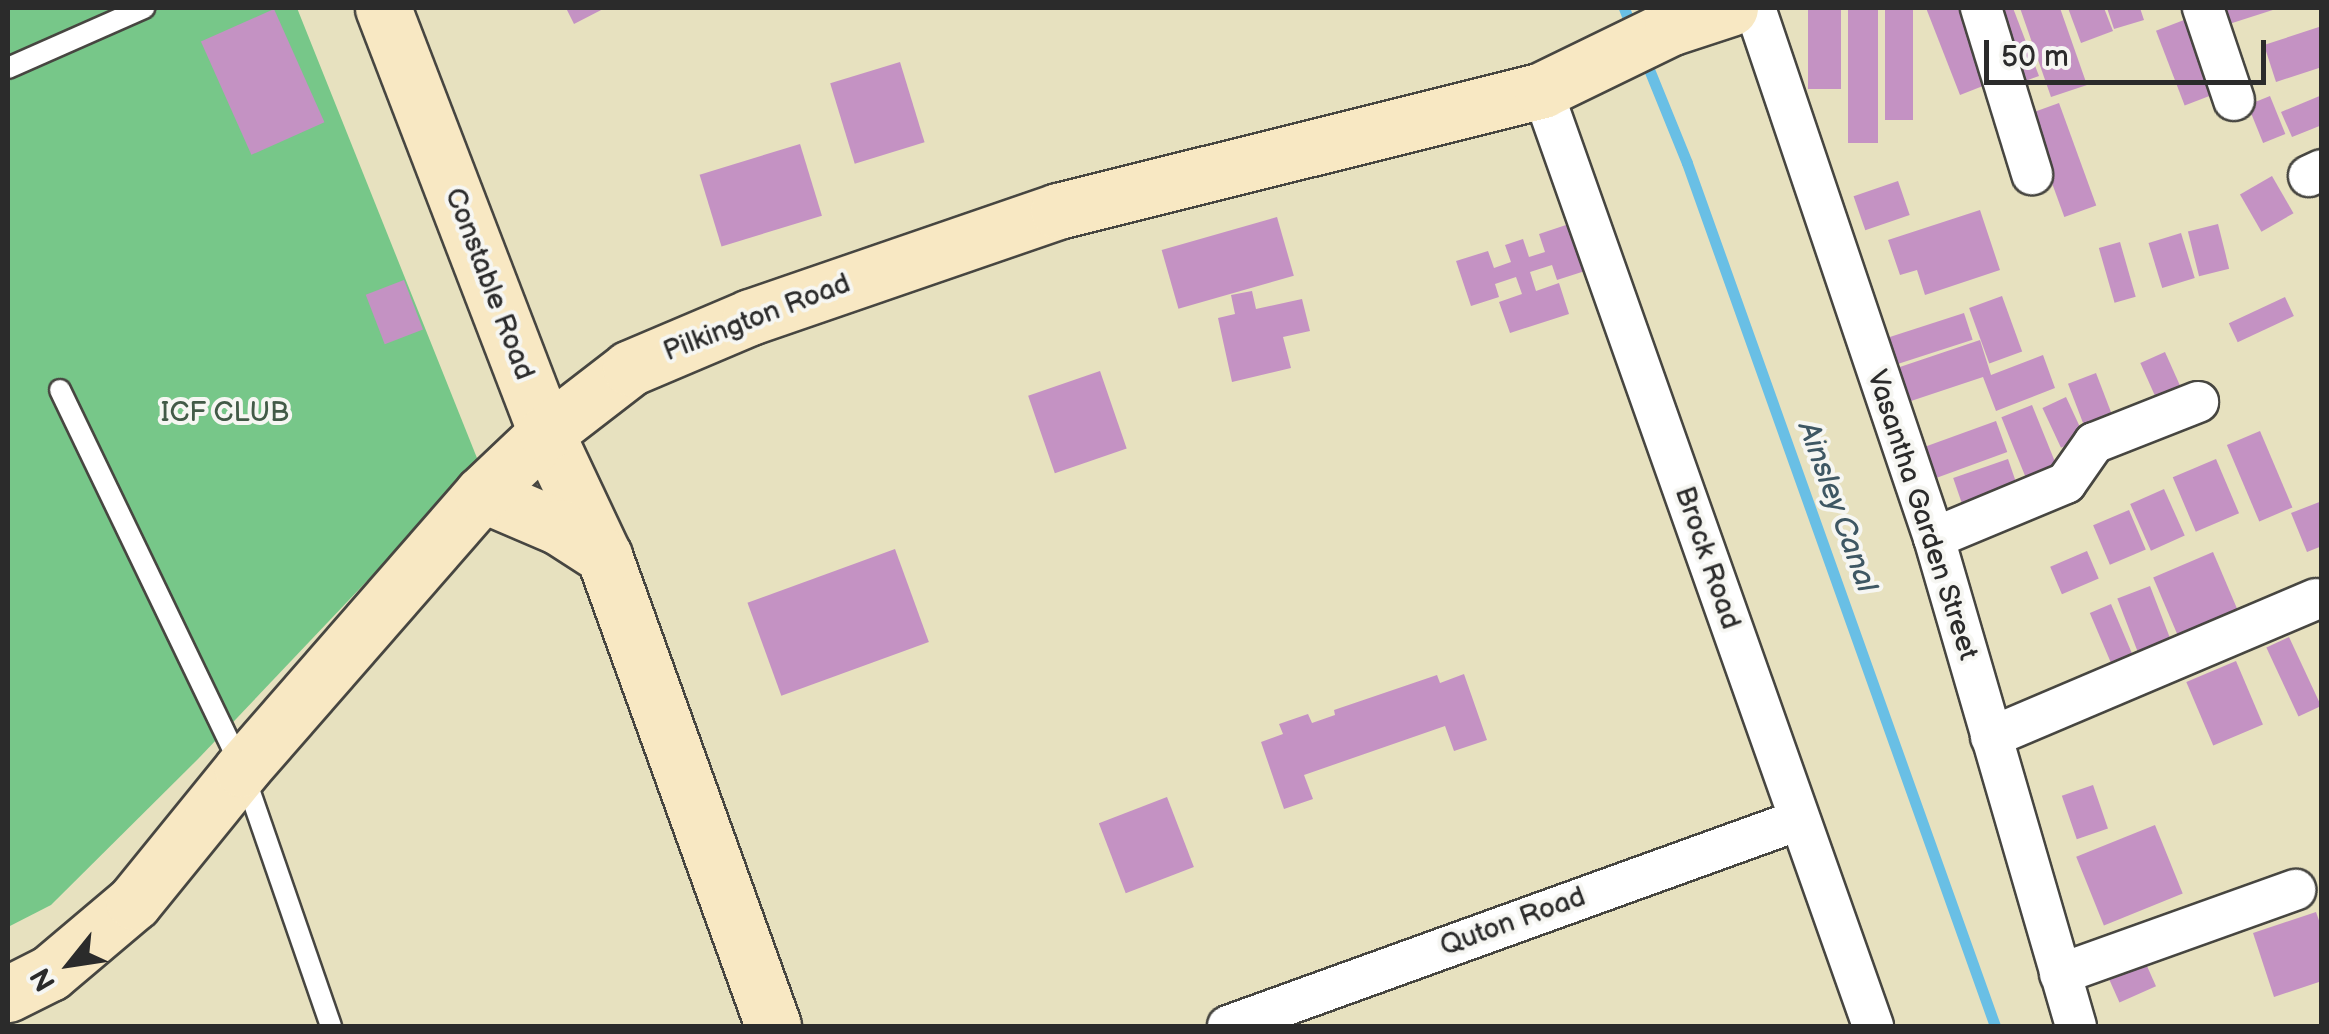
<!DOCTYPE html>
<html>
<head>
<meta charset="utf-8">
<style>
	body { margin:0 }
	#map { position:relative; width:2329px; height:1034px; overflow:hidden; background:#e7e1bf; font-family:"Balsamiq Sans",sans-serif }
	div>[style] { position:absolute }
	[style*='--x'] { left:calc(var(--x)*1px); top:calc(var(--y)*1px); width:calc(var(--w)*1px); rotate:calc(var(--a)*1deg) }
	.green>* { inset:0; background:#77c789 }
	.stream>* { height:11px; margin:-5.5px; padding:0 5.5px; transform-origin:5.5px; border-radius:5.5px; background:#69bfe5 }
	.building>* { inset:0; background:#c492c3; transform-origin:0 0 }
	.roads { filter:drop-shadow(2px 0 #474641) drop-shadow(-2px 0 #474641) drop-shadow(0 2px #474641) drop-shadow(0 -2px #474641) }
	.lane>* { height:20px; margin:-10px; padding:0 10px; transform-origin:10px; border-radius:10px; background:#fff }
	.street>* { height:40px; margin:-20px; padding:0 20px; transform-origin:20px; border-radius:20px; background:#fff }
	.secondary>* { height:55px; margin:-27.5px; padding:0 27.5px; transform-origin:27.5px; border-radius:27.5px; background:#f8e8c3 }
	span { translate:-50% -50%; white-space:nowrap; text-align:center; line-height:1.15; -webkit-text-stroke:8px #f6f6f2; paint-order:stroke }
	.street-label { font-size:28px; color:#2b2b2b }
	.park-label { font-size:28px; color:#425a47 }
	.water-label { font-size:30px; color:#3e5763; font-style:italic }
	.frame { position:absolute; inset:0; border:10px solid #2b2b2b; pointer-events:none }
	.north { position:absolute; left:20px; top:914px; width:100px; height:100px; -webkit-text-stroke:8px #f6f6f2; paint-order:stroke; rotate:240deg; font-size:28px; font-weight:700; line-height:40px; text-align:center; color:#2b2b2b }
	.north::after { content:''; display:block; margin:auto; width:35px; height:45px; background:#2b2b2b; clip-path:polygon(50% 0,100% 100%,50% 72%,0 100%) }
	.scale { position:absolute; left:1984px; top:40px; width:282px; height:45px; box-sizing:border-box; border:5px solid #2b2b2b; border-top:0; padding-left:12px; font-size:30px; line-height:35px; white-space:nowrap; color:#2b2b2b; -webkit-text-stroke:8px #f6f6f2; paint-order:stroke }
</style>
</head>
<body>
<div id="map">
	<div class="green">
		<div style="clip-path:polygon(8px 8px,297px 8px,479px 463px,198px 759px,51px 905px,8px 927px)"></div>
	</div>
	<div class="stream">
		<div style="--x:1624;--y:8;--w:25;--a:69"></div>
		<div style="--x:1644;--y:57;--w:114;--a:67.9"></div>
		<div style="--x:1687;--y:163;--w:916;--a:70.36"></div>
	</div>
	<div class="building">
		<div style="clip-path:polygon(566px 8px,605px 8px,574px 24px)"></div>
		<div style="left:1808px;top:8px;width:33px;height:81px"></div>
		<div style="left:1848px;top:8px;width:30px;height:135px"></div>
		<div style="left:1885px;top:8px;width:28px;height:112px"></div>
		<div style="clip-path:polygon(1926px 8px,1959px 8px,1988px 84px,1960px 95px)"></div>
		<div style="clip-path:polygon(1983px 8px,2013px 8px,2039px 76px,2012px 86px)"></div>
		<div style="clip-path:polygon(2020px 8px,2060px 8px,2087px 85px,2051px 97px)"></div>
		<div style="clip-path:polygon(2068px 8px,2104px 8px,2113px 31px,2081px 43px)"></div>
		<div style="clip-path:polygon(2107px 8px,2140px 8px,2144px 20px,2114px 29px)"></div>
		<div style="clip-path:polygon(2220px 8px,2279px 8px,2226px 25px)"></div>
		<div style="left:274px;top:9px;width:124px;height:80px;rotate:66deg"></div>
		<div style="left:2184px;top:20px;width:80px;height:30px;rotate:69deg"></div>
		<div style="clip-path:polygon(2322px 26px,2322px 67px,2276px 82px,2264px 45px)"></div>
		<div style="left:900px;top:62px;width:84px;height:73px;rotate:73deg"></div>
		<div style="clip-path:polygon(2322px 95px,2322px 125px,2292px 137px,2281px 112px)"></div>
		<div style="left:2270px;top:96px;width:41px;height:24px;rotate:68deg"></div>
		<div style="left:2059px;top:103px;width:109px;height:34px;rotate:70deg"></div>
		<div style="left:800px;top:144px;width:75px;height:105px;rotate:73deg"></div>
		<div style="left:2272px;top:176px;width:43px;height:37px;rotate:60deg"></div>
		<div style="left:1898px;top:181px;width:36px;height:47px;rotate:71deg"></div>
		<div style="clip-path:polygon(1980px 210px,2000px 270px,1925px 295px,1917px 270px,1900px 275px,1888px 240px)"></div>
		<div style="left:1277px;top:217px;width:61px;height:120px;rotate:74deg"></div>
		<div style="clip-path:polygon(1569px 224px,1585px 271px,1557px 280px,1552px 265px,1530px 272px,1536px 291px,1559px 283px,1569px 314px,1510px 333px,1499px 302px,1522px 294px,1516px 277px,1495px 284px,1499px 297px,1471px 306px,1456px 261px,1488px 251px,1494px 268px,1511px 262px,1505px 245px,1523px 239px,1529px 257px,1545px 252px,1539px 234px)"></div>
		<div style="left:2218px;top:224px;width:46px;height:31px;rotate:76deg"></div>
		<div style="left:2181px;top:233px;width:47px;height:34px;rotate:73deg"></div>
		<div style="left:2120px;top:242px;width:57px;height:22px;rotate:74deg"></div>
		<div style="left:404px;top:280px;width:53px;height:41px;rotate:69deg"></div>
		<div style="clip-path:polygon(1252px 291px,1256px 309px,1302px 299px,1310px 331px,1283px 337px,1291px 368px,1232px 382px,1218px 318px,1235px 314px,1231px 295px)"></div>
		<div style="left:2002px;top:296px;width:59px;height:35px;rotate:70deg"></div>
		<div style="left:2285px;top:297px;width:21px;height:62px;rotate:65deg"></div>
		<div style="left:1964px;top:313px;width:28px;height:91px;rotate:72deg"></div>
		<div style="clip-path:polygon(1980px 340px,1991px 375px,2043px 355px,2055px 388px,1996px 411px,1983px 377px,1899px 405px,1888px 371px)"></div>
		<div style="left:2165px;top:352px;width:45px;height:27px;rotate:66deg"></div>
		<div style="left:1100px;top:371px;width:82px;height:76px;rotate:71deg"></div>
		<div style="left:2096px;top:373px;width:53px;height:30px;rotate:69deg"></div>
		<div style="left:2066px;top:397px;width:44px;height:26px;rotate:65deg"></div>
		<div style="left:2032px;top:405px;width:74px;height:33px;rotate:68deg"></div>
		<div style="left:1996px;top:421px;width:33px;height:91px;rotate:70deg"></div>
		<div style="left:2260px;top:431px;width:83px;height:36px;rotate:67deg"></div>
		<div style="left:2008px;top:459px;width:36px;height:58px;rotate:71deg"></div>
		<div style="left:2216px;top:459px;width:59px;height:47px;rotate:67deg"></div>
		<div style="left:2164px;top:489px;width:51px;height:37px;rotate:66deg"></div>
		<div style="clip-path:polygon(2322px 501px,2322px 546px,2307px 552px,2291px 513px)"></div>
		<div style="left:2129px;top:510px;width:43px;height:39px;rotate:67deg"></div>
		<div style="left:895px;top:549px;width:99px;height:157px;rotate:70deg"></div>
		<div style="left:2087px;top:551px;width:30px;height:40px;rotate:67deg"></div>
		<div style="left:2213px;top:552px;width:78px;height:65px;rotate:67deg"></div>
		<div style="left:2150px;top:586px;width:66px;height:35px;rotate:69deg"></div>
		<div style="left:2111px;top:604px;width:69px;height:23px;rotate:67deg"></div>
		<div style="left:2289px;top:637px;width:76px;height:25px;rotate:65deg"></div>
		<div style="left:2236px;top:661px;width:69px;height:54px;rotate:67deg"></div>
		<div style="clip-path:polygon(1464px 674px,1487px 740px,1454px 751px,1445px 726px,1304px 775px,1313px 799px,1284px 809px,1261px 742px,1283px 734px,1279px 724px,1308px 714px,1312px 723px,1335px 715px,1334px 710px,1437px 675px,1440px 683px)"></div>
		<div style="left:2093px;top:785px;width:46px;height:33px;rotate:71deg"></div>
		<div style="left:1167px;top:797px;width:75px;height:73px;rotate:69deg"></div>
		<div style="left:2155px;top:825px;width:74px;height:85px;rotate:68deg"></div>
		<div style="clip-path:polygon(2316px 912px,2322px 929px,2322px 981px,2274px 997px,2253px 933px)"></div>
		<div style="left:2143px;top:957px;width:32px;height:40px;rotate:66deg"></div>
	</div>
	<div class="roads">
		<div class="lane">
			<div style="--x:8;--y:68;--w:149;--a:-23.8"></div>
			<div style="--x:60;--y:390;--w:420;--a:64.3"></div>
			<div style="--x:242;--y:769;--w:272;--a:70.9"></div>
		</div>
		<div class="street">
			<div style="--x:1755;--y:8;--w:559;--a:71.34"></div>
			<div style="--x:1934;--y:538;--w:508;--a:73.78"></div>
			<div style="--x:1981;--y:8;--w:174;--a:72.9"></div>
			<div style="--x:2203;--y:8;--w:97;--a:71.4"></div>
			<div style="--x:1542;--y:90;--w:993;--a:70.52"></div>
			<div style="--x:2309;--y:176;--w:14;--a:-25"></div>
			<div style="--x:1934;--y:538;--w:143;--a:-22.6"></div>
			<div style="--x:2066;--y:483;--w:49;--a:-55"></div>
			<div style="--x:2094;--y:443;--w:112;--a:-21.5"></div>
			<div style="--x:1991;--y:737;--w:353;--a:-23"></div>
			<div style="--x:2060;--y:974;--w:250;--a:-19.7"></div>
			<div style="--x:1228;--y:1026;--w:607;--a:-19.84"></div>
		</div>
		<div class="secondary">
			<div style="--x:383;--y:8;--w:455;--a:69"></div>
			<div style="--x:546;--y:433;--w:136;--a:64.8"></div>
			<div style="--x:604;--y:556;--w:499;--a:70.2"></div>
			<div style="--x:482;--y:494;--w:84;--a:23.2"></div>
			<div style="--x:559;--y:527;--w:54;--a:32.8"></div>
			<div style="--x:8;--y:994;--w:47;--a:-26.6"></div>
			<div style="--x:50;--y:973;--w:110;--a:-40.2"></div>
			<div style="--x:134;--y:902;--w:171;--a:-50.9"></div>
			<div style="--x:242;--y:769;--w:365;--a:-48.9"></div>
			<div style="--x:482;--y:494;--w:88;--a:-43.6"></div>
			<div style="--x:546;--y:433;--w:106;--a:-37.7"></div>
			<div style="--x:630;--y:368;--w:130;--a:-23"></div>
			<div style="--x:750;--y:317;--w:326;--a:-19"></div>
			<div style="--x:1058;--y:211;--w:499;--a:-14"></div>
			<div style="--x:1542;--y:90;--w:144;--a:-25.9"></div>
			<div style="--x:1672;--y:27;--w:61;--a:-18.1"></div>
		</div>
	</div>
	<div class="street-label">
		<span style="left:489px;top:284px;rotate:69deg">Constable Road</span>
		<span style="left:757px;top:318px;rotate:-21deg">Pilkington Road</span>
		<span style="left:1922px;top:515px;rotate:72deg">Vasantha Garden Street</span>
		<span style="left:1707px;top:558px;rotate:71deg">Brock Road</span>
		<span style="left:1513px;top:922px;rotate:-20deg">Quton Road</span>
	</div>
	<div class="park-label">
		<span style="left:225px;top:413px">ICF CLUB</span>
	</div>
	<div class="water-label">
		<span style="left:1837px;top:507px;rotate:70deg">Ainsley Canal</span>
	</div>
	<div class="frame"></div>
	<div class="north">N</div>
	<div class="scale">50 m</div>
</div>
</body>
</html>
